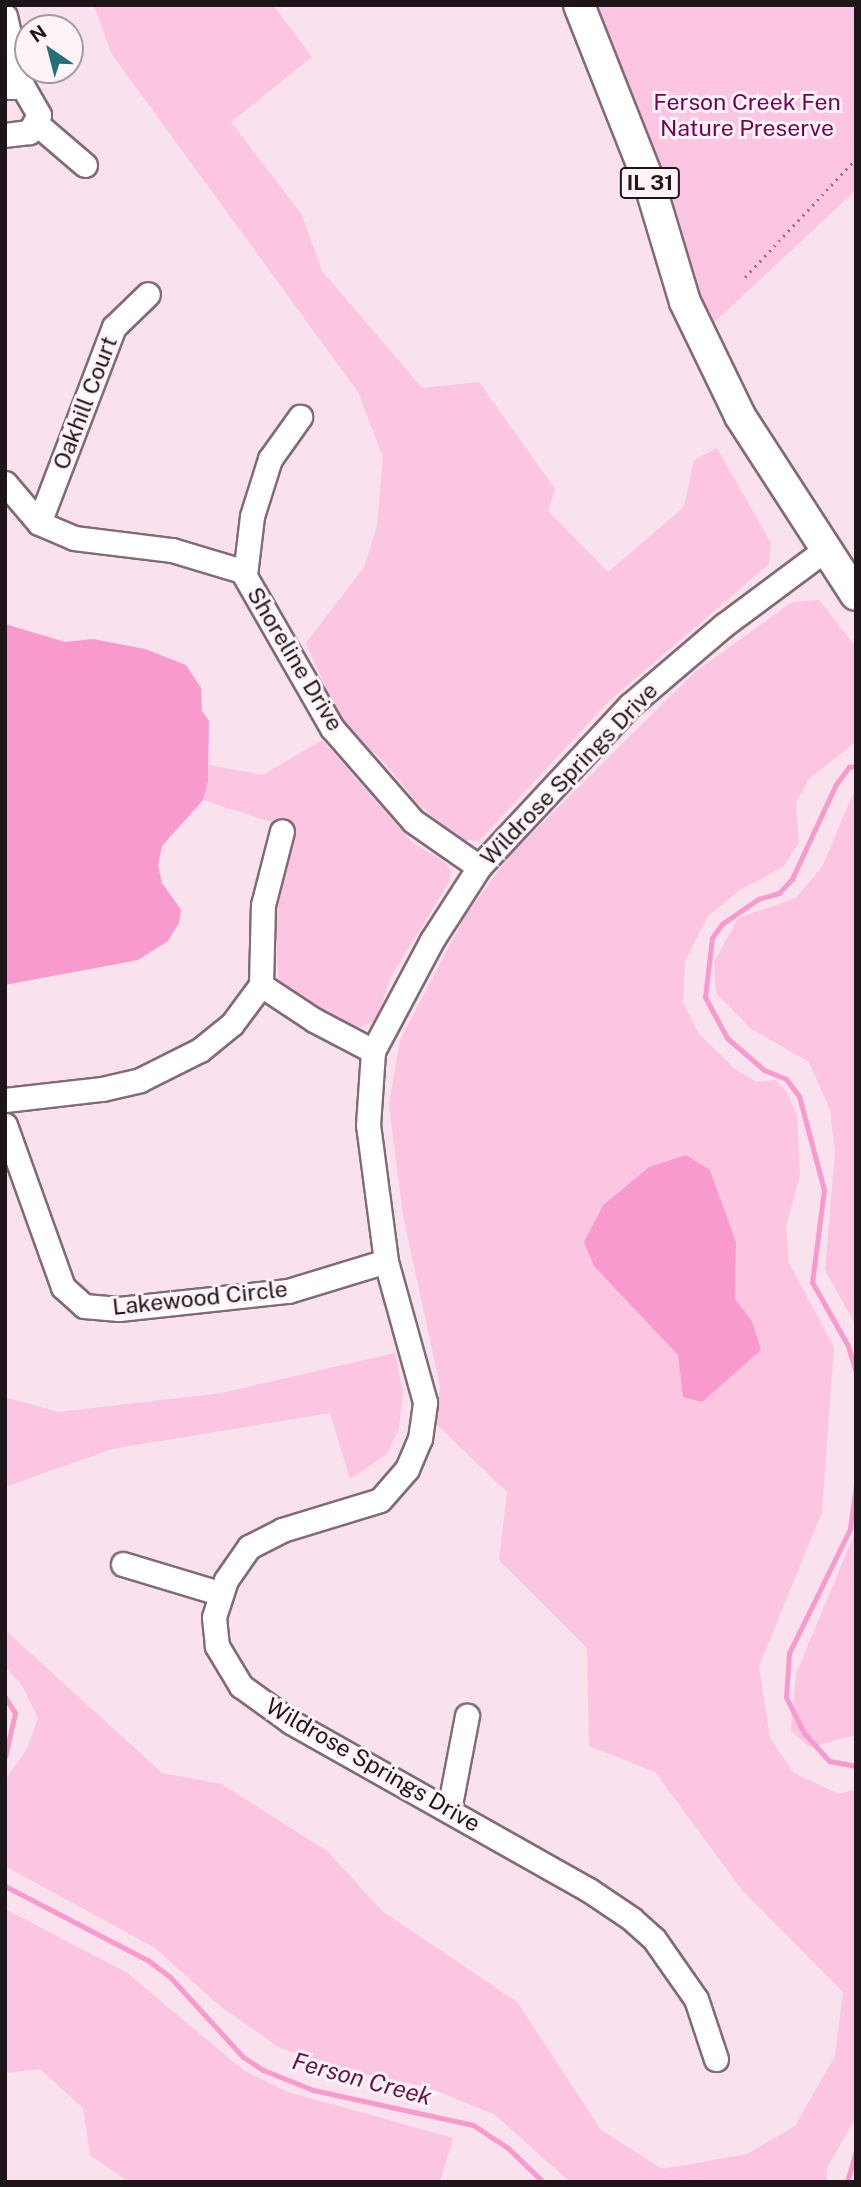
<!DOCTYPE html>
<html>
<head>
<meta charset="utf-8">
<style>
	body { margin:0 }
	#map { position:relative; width:861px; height:2187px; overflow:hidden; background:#fae1ee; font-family:"Public Sans",sans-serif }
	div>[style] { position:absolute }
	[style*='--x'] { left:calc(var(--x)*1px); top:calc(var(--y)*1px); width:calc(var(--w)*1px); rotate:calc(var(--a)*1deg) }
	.green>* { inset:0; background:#fcc5e1 }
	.water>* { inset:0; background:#f99ace }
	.stream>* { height:5px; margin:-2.5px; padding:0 2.5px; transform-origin:2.5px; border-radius:2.5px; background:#f99ace }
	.path>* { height:2.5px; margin-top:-1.25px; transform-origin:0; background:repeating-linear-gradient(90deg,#8a7981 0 2px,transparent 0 7px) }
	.roads { filter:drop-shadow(2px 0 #816c76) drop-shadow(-2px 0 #816c76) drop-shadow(0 2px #816c76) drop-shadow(0 -2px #816c76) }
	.minor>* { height:23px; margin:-11.5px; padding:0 11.5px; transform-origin:11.5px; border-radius:11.5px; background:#fff }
	.major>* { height:30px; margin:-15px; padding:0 15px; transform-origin:15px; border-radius:15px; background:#fff }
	span { translate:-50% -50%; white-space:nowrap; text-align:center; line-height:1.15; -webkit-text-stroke:6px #fdf3f8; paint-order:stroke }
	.shield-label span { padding:2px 5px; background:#fdf3f8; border:2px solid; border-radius:5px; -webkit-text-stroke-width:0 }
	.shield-label { font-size:21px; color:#1e1519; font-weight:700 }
	.park-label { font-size:23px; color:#740050 }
	.street-label { font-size:23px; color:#1e1519 }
	.water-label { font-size:24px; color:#671549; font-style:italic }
	.frame { position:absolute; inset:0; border:7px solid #1e1519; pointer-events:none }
	.north { position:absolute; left:14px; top:14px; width:70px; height:70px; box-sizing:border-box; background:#fdf3f8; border:2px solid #a49a9f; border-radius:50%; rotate:325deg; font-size:19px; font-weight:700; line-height:28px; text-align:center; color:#1e1519 }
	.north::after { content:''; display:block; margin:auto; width:24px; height:32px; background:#257076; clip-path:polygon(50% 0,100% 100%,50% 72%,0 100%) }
</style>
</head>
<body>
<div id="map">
	<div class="green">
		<div style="clip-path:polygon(94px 5px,273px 5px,312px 57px,231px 122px,302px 215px,322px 271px,422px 388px,479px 382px,555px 489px,548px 511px,608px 572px,684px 507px,694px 460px,717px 448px,771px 543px,769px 564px,608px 702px,479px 841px,459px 839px,418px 804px,382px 760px,343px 726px,306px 643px,364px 567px,377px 526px,383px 457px,358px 392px,111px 53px)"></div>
		<div style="clip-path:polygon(585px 5px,856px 5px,856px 190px,707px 329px)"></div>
		<div style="clip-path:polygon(evenodd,819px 600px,856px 647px,856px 742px,810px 778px,796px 802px,799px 843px,783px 867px,740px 890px,708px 916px,685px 961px,683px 1002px,699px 1034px,736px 1070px,757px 1082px,775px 1080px,786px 1091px,797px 1115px,800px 1175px,786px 1227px,789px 1263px,834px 1347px,822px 1512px,759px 1666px,770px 1738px,794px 1773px,839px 1794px,856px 1789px,856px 2117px,827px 2168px,827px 2182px,570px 2182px,494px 2114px,423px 2086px,338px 2069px,280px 2048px,221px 2007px,155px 1948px,5px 1866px,5px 1780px,27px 1749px,38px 1718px,22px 1685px,5px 1667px,5px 1630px,162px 1773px,221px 1784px,327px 1851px,382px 1911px,517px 2002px,601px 2130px,662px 2169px,747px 2154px,795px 2126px,835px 2056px,843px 1992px,742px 1890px,655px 1772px,589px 1746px,587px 1648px,499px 1560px,507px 1492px,436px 1424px,440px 1386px,403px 1215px,389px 1105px,400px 1040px,465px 916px,510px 855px,695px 672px,792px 602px,819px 600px,686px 1155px,710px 1170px,736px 1242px,735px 1299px,752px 1321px,678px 1355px,584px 1242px,603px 1204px,649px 1167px,686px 1155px)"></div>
		<div style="clip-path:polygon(322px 740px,414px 844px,444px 861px,451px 871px,449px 882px,393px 973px,375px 1021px,356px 1029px,279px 984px,274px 913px,293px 829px,203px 800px,209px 765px,263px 775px)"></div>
		<div style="clip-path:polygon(856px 787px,856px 1326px,825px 1270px,835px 1152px,830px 1110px,809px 1062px,750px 1028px,716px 993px,714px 962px,738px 918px,796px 898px,822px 867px)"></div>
		<div style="clip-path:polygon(395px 1353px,403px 1392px,399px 1428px,387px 1454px,350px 1479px,330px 1413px,112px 1449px,5px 1487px,5px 1397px,58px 1412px,222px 1393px)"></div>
		<div style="clip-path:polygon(856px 1530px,856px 1735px,810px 1747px,791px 1731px,796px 1674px)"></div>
		<div style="clip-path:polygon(5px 1909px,126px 1972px,243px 2070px,288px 2092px,453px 2138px,440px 2182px,129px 2182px,90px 2155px,83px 2108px,40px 2069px,5px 2073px)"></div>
	</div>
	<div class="water">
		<div style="clip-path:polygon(5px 624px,65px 642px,93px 639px,145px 649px,186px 665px,201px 688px,202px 711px,209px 721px,208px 781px,203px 800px,162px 846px,158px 865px,162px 883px,181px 910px,179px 923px,168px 941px,138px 960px,5px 985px)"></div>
		<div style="clip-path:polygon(686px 1155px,710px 1170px,736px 1242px,735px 1299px,752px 1321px,761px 1350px,702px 1402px,683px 1397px,678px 1355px,594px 1266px,584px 1242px,603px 1205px,649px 1167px)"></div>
	</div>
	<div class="stream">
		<div style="--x:856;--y:766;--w:7;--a:172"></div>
		<div style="--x:849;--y:767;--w:21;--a:127"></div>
		<div style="--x:836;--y:784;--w:105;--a:114.9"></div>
		<div style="--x:792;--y:879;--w:19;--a:133"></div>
		<div style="--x:779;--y:893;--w:22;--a:164"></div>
		<div style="--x:758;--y:899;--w:44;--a:145.2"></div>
		<div style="--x:722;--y:924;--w:17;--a:126"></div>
		<div style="--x:712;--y:938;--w:59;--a:96.8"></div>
		<div style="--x:705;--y:997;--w:47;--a:61.8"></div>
		<div style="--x:727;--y:1038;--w:49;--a:40.9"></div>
		<div style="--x:764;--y:1070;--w:24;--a:22"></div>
		<div style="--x:786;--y:1079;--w:21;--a:53"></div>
		<div style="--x:799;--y:1096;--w:97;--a:75.1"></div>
		<div style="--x:824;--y:1190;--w:93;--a:97.4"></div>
		<div style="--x:812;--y:1282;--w:73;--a:60.6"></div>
		<div style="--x:848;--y:1346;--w:27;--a:73"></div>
		<div style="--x:856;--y:1485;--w:44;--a:97.8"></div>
		<div style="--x:850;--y:1529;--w:138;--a:116.2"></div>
		<div style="--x:789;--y:1653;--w:44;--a:93.9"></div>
		<div style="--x:786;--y:1697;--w:40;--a:63.4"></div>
		<div style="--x:804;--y:1733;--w:38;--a:48"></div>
		<div style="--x:829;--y:1761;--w:27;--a:10"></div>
		<div style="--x:5;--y:1697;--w:19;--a:58"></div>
		<div style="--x:15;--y:1713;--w:45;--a:102.8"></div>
		<div style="--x:5;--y:1886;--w:162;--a:27.5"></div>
		<div style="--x:149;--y:1961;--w:26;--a:37"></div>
		<div style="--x:170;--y:1977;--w:108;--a:47.6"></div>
		<div style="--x:243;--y:2057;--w:24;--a:33"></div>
		<div style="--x:263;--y:2070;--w:54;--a:21.8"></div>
		<div style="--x:313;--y:2090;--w:164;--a:12.3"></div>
		<div style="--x:473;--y:2125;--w:42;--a:33.3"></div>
		<div style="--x:508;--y:2148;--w:49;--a:44.2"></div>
		<div style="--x:847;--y:2182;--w:32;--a:-74"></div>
	</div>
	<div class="path">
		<div style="--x:745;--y:277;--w:162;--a:-46.8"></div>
	</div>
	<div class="roads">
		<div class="minor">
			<div style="--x:5;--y:16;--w:41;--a:77.3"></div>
			<div style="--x:14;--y:56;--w:29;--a:90"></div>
			<div style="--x:5;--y:87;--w:18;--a:0"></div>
			<div style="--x:23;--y:87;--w:32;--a:60"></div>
			<div style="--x:39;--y:115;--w:20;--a:120"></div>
			<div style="--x:29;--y:132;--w:24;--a:173"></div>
			<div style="--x:37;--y:124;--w:63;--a:40.5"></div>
			<div style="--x:5;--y:483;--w:52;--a:49.6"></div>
			<div style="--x:39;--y:523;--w:38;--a:23"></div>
			<div style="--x:74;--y:538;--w:99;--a:7"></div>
			<div style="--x:172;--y:550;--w:73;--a:16.7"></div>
			<div style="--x:242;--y:571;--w:181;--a:60.2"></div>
			<div style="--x:332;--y:728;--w:123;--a:48.9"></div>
			<div style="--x:413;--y:821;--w:80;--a:34.9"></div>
			<div style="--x:39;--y:523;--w:210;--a:-69.1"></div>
			<div style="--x:114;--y:327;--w:47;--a:-44.1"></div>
			<div style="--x:245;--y:575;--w:59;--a:-83.2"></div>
			<div style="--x:252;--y:516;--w:60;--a:-72.5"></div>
			<div style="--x:270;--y:459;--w:52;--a:-54.5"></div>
			<div style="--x:261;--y:985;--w:64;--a:33.4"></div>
			<div style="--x:314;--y:1020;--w:67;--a:27.7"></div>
			<div style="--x:5;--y:1100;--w:98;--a:-6.5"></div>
			<div style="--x:102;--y:1089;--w:39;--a:-13"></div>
			<div style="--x:140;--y:1080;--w:67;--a:-26.6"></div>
			<div style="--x:200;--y:1050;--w:41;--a:-39.1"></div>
			<div style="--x:232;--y:1024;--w:49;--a:-53.4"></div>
			<div style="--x:261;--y:985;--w:80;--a:-88.6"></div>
			<div style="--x:263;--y:905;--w:76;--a:-75.6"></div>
			<div style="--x:5;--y:1125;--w:172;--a:70.3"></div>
			<div style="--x:63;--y:1287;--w:28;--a:42"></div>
			<div style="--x:84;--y:1306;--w:35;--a:5"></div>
			<div style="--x:119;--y:1309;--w:170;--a:-6.1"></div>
			<div style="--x:288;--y:1291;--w:102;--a:-17"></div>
			<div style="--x:123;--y:1564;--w:100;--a:16.8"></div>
			<div style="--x:449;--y:1810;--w:96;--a:-79.2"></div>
			<div style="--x:716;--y:2059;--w:63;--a:-108.4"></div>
			<div style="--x:696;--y:1999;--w:73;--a:-125"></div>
			<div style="--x:654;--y:1939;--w:30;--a:-138"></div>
			<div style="--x:632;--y:1919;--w:52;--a:-146"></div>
			<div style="--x:589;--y:1890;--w:342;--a:-150.6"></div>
			<div style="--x:291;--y:1722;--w:62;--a:-144.2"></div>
			<div style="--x:241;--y:1686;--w:47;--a:-121"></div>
			<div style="--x:217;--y:1646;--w:29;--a:-96"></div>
			<div style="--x:214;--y:1617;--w:39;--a:-72"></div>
			<div style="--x:226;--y:1580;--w:40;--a:-55.1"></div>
			<div style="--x:249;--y:1547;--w:37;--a:-27"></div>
			<div style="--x:282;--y:1530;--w:102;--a:-17"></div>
			<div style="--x:380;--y:1500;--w:41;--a:-48.9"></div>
			<div style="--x:407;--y:1469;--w:33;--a:-67"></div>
			<div style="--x:420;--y:1439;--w:37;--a:-82"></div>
			<div style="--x:425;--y:1402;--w:146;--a:-105.5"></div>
			<div style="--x:386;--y:1261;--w:137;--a:-97.5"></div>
			<div style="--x:368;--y:1125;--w:74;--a:-86.1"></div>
			<div style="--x:373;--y:1051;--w:126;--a:-62"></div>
			<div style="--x:432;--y:940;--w:87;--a:-57.2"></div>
			<div style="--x:479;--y:867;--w:221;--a:-47"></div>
			<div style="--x:630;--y:705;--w:123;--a:-40.4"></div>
			<div style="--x:724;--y:625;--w:127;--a:-36.7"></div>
		</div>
		<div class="major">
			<div style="--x:579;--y:5;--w:190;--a:68.4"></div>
			<div style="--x:649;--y:182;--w:125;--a:73.3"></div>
			<div style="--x:685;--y:302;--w:127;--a:64.2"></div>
			<div style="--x:740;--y:416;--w:213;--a:57.1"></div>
		</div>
	</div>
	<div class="shield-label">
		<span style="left:650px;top:183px">IL 31</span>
	</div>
	<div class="park-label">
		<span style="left:747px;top:115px">Ferson Creek Fen<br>Nature Preserve</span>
	</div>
	<div class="street-label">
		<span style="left:85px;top:403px;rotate:-69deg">Oakhill Court</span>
		<span style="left:295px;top:659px;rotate:59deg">Shoreline Drive</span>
		<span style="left:569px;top:774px;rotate:-46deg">Wildrose Springs Drive</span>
		<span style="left:200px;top:1298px;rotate:-6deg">Lakewood Circle</span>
		<span style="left:373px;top:1765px;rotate:30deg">Wildrose Springs Drive</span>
	</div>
	<div class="water-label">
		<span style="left:362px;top:2079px;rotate:15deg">Ferson Creek</span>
	</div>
	<div class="frame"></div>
	<div class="north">N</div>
</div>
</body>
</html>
